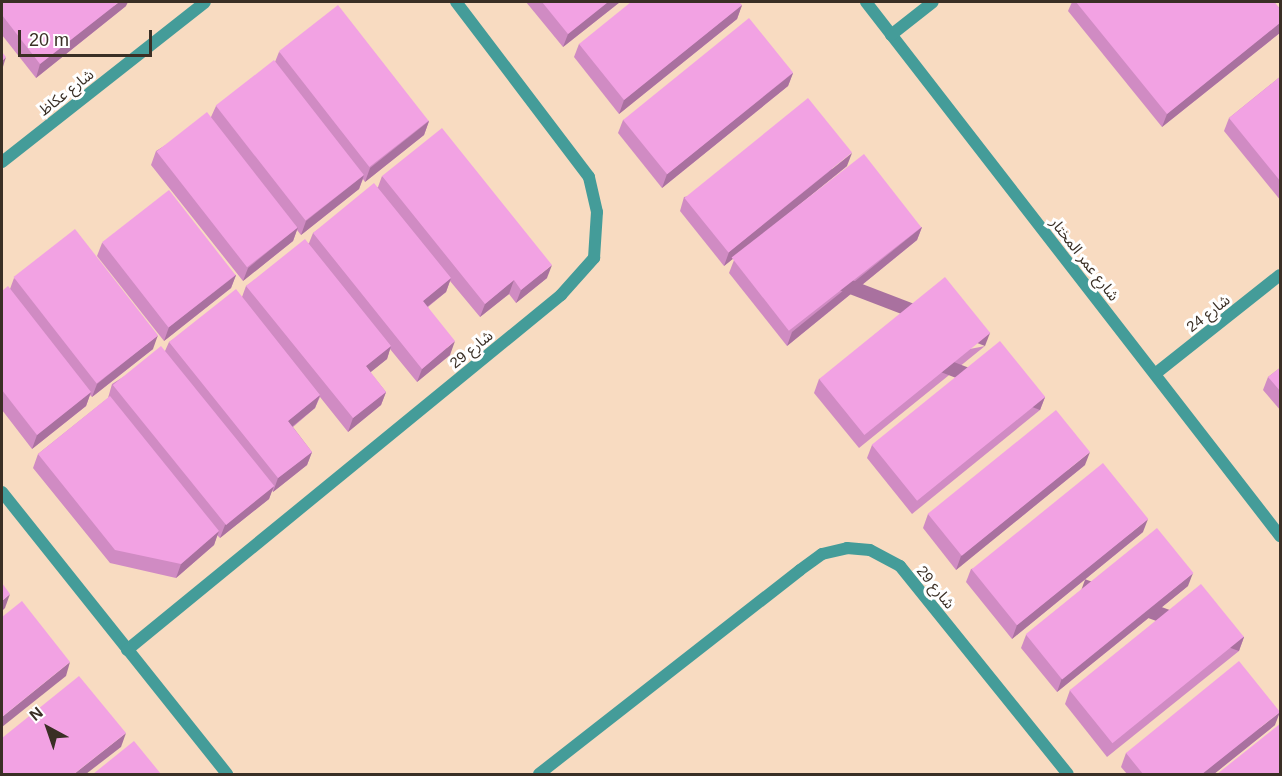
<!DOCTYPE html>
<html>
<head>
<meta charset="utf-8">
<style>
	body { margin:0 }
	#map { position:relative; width:1282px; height:776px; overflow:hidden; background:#f8dbc1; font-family:Helvetica,"Noto Sans Arabic",sans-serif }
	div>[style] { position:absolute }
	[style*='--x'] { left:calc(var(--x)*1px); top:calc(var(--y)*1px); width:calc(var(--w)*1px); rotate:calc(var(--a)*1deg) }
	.minor>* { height:12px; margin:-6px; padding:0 6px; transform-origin:6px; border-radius:6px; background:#449c99 }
	.wall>* { inset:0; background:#d08bc3 }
	.shaded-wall>* { inset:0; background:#a9719f; transform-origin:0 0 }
	.building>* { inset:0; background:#f2a2e3; transform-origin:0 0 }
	span { translate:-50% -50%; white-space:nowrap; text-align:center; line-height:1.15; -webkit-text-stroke:6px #fff; paint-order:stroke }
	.street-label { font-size:15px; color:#3a2f25 }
	.frame { position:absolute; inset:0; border:3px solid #3a2f25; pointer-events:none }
	.north { position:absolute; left:18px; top:698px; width:60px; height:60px; -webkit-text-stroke:4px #fff; paint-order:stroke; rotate:320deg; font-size:16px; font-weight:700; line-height:24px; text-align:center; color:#3a2f25 }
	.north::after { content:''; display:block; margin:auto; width:21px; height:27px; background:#3a2f25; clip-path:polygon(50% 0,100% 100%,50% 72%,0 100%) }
	.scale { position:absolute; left:18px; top:30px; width:134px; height:27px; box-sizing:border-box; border:3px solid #3a2f25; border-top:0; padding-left:8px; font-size:18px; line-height:21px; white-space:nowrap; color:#3a2f25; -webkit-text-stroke:4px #fff; paint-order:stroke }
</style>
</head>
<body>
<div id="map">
	<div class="minor">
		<div style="--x:866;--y:2;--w:676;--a:52.21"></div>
		<div style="--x:891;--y:35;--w:53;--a:-38.2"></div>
		<div style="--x:2;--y:162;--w:258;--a:-38.2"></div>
		<div style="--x:1155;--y:374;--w:159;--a:-38.4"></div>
		<div style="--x:2;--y:492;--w:361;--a:51.4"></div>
		<div style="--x:127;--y:650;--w:561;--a:-39.28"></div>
		<div style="--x:561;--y:295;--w:50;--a:-48.3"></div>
		<div style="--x:594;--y:258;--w:46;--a:-86.3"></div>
		<div style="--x:597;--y:212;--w:36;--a:-103"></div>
		<div style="--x:589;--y:177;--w:220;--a:-127.2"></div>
		<div style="--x:539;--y:774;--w:331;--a:-38"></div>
		<div style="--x:800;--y:570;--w:27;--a:-36"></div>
		<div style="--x:822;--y:554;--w:26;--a:-13"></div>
		<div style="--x:847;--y:548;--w:23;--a:5"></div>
		<div style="--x:870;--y:550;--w:34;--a:28"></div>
		<div style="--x:900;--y:566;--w:267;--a:51.1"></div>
	</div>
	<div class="wall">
		<div style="clip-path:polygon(2px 2px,126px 6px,36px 78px,2px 35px)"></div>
		<div style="clip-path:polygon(526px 2px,620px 2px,563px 47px)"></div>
		<div style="clip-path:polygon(1072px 2px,1274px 2px,1281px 10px,1281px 32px,1162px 127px,1068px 11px)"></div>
		<div style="clip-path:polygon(742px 5px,737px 19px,619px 114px,574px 57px,579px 44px)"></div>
		<div style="clip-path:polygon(279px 52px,429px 121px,424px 135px,365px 182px,363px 179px,359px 189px,301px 235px,297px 230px,293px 241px,243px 281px,151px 165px,156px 151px,211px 117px,216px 106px,275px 62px)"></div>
		<div style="clip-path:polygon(793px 73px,788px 86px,662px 188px,618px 133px,623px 120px)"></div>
		<div style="clip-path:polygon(1281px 76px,1281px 201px,1224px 131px,1229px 118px)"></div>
		<div style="clip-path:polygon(847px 166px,724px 266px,680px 211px,684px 197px)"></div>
		<div style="clip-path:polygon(382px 176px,547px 278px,516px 303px,509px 294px,480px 317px,450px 281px,446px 292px,428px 307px,450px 355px,417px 382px,390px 349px,387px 359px,370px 372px,386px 392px,381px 405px,348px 432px,320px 397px,315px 408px,293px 427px,312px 452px,307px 465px,273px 492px,272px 490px,269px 499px,220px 538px,217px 535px,214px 545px,176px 578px,110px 563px,33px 468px,38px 454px,108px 398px,112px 384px,165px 351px,169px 342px,242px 297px,246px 286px,309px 243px,313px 233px,378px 187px)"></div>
		<div style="clip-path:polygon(922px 227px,917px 240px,787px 346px,729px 273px,734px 260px)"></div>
		<div style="clip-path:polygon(102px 243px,236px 275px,231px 288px,164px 341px,97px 256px)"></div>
		<div style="clip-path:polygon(14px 278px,153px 349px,92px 397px,90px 395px,86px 406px,32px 449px,2px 410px,2px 291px,10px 289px)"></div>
		<div style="clip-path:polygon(985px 346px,859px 448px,814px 393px,819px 379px)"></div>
		<div style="clip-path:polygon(1281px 367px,1281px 411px,1263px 390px,1268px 377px)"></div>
		<div style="clip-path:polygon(1045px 397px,1040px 410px,912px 514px,867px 458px,872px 445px)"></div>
		<div style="clip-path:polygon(1085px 465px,956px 570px,923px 528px,928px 514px)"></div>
		<div style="clip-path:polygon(1143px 532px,1012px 639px,966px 582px,971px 569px)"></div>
		<div style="clip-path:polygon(1188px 586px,1057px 692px,1021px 648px,1026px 635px)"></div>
		<div style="clip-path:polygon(1244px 637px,1239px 651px,1107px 757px,1065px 704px,1070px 690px)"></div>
		<div style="clip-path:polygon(1275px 725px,1214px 774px,1127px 774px,1121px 767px,1126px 753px)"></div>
	</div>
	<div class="shaded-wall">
		<div style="clip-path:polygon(119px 2px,128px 2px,126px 6px,36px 78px,40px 64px)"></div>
		<div style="clip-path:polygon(608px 2px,620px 2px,563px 47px,568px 34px)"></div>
		<div style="clip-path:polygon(742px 5px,737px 19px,619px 114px,624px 100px)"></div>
		<div style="clip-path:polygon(1281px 22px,1281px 32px,1162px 127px,1167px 114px)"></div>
		<div style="clip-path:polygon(6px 57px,2px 70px,2px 61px)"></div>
		<div style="clip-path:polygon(793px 73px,788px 86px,662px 188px,667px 174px)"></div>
		<div style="clip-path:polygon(429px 121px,424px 135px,365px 182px,370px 168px)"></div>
		<div style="clip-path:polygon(852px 153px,847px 166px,724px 266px,729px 252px)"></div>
		<div style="clip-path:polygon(364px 175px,359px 189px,301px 235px,306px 221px)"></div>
		<div style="clip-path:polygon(298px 227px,293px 241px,243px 281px,248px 268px)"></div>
		<div style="clip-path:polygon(922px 227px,917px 240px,787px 346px,792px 332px)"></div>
		<div style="clip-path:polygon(552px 265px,547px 278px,516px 303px,521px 290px)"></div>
		<div style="clip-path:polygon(236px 275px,231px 288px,164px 341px,169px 327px)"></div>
		<div style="clip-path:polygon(451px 278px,446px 292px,418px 314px,423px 301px)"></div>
		<div style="clip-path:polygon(514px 280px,509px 294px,480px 317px,485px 304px)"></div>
		<div style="left:990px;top:333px;width:14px;height:162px;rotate:111deg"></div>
		<div style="clip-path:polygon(158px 335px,153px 349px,92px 397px,97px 384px)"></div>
		<div style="clip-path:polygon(455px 341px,450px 355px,417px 382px,422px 369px)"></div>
		<div style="clip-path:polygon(391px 346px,387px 359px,361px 380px,366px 366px)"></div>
		<div style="clip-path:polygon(91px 392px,86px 406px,32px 449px,37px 435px)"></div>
		<div style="clip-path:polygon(386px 392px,381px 405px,348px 432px,353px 418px)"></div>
		<div style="clip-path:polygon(320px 395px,315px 408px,283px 434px,288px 421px)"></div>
		<div style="left:1045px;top:397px;width:14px;height:165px;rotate:111deg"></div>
		<div style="clip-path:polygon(312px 452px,307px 465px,273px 492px,278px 478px)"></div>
		<div style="clip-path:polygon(1090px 452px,1085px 465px,956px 570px,961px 556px)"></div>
		<div style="clip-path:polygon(274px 486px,269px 499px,220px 538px,225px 525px)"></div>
		<div style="clip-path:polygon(1148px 519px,1143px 532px,1012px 639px,1017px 625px)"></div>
		<div style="clip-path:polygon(219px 531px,214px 545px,176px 578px,181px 564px)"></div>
		<div style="clip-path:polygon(1193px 573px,1188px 586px,1057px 692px,1062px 678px)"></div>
		<div style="clip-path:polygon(10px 594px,5px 608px,2px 611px,2px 601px)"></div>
		<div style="left:1244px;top:637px;width:15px;height:169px;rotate:110deg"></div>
		<div style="clip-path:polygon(70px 662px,66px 676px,2px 727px,2px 717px)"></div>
		<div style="clip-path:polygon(1280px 712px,1275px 725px,1214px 774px,1202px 774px)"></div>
		<div style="clip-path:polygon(126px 733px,121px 747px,86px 774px,74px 774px)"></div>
	</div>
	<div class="building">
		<div style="clip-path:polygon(2px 2px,119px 2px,40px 64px,2px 15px)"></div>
		<div style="clip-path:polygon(542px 2px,608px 2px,568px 34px)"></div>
		<div style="clip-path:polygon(631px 2px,739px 2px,742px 5px,624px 100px,579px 44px)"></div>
		<div style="clip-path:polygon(1076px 2px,1274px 2px,1281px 10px,1281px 22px,1167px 114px)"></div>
		<div style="left:338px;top:5px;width:147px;height:75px;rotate:52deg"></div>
		<div style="left:749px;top:18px;width:70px;height:162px;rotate:51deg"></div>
		<div style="clip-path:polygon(2px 52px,6px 57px,2px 61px)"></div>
		<div style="left:274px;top:60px;width:146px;height:74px;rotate:52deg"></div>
		<div style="clip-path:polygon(1281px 76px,1281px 182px,1229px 118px)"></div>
		<div style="left:808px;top:98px;width:70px;height:159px;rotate:51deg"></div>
		<div style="left:207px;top:112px;width:147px;height:64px;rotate:52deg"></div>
		<div style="clip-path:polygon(442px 128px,552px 265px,521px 290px,514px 280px,485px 304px,382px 176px)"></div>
		<div style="left:864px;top:154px;width:93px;height:168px;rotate:52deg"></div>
		<div style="clip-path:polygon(374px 183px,451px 278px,423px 301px,455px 341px,422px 369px,313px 233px)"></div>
		<div style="left:169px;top:190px;width:108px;height:85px;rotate:52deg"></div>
		<div style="left:75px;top:229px;width:135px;height:78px;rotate:52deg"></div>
		<div style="clip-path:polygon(305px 239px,391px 346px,366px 366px,386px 392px,353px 418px,246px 286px)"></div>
		<div style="left:945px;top:277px;width:72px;height:162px;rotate:51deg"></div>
		<div style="clip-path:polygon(8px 286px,91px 392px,37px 435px,2px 390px,2px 291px)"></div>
		<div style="clip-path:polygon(236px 289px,320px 395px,288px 421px,312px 452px,278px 478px,169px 342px)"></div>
		<div style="left:1000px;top:341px;width:72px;height:165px;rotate:51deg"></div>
		<div style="left:161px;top:346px;width:180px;height:62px;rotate:51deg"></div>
		<div style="clip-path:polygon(1281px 367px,1281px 392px,1268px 377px)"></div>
		<div style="clip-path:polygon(110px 396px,219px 531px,181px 564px,115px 550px,38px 454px)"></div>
		<div style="left:1056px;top:410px;width:54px;height:165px;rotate:51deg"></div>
		<div style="left:1103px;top:463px;width:72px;height:169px;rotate:51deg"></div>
		<div style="left:1157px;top:528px;width:58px;height:169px;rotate:51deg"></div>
		<div style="clip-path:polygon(2px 583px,10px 594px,2px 601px)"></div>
		<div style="left:1201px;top:584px;width:68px;height:169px;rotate:51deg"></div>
		<div style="clip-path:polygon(22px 601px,70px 662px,2px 717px,2px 617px)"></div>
		<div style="clip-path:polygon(1239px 661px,1280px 712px,1202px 774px,1143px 774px,1126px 753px)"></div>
		<div style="clip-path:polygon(79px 676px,126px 733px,74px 774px,2px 774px,2px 738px)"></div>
		<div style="clip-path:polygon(1281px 723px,1281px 774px,1217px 774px)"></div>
		<div style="clip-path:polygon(134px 741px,161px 774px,93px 774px)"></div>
	</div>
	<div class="street-label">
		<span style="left:66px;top:92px;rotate:-38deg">شارع عكاظ</span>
		<span style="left:1085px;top:259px;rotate:52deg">شارع عمر المختار</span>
		<span style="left:1208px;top:313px;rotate:-38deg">شارع 24</span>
		<span style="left:471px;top:349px;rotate:-39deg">شارع 29</span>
		<span style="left:936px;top:587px;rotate:51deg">شارع 29</span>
	</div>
	<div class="frame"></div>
	<div class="north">N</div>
	<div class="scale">20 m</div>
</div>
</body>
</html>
